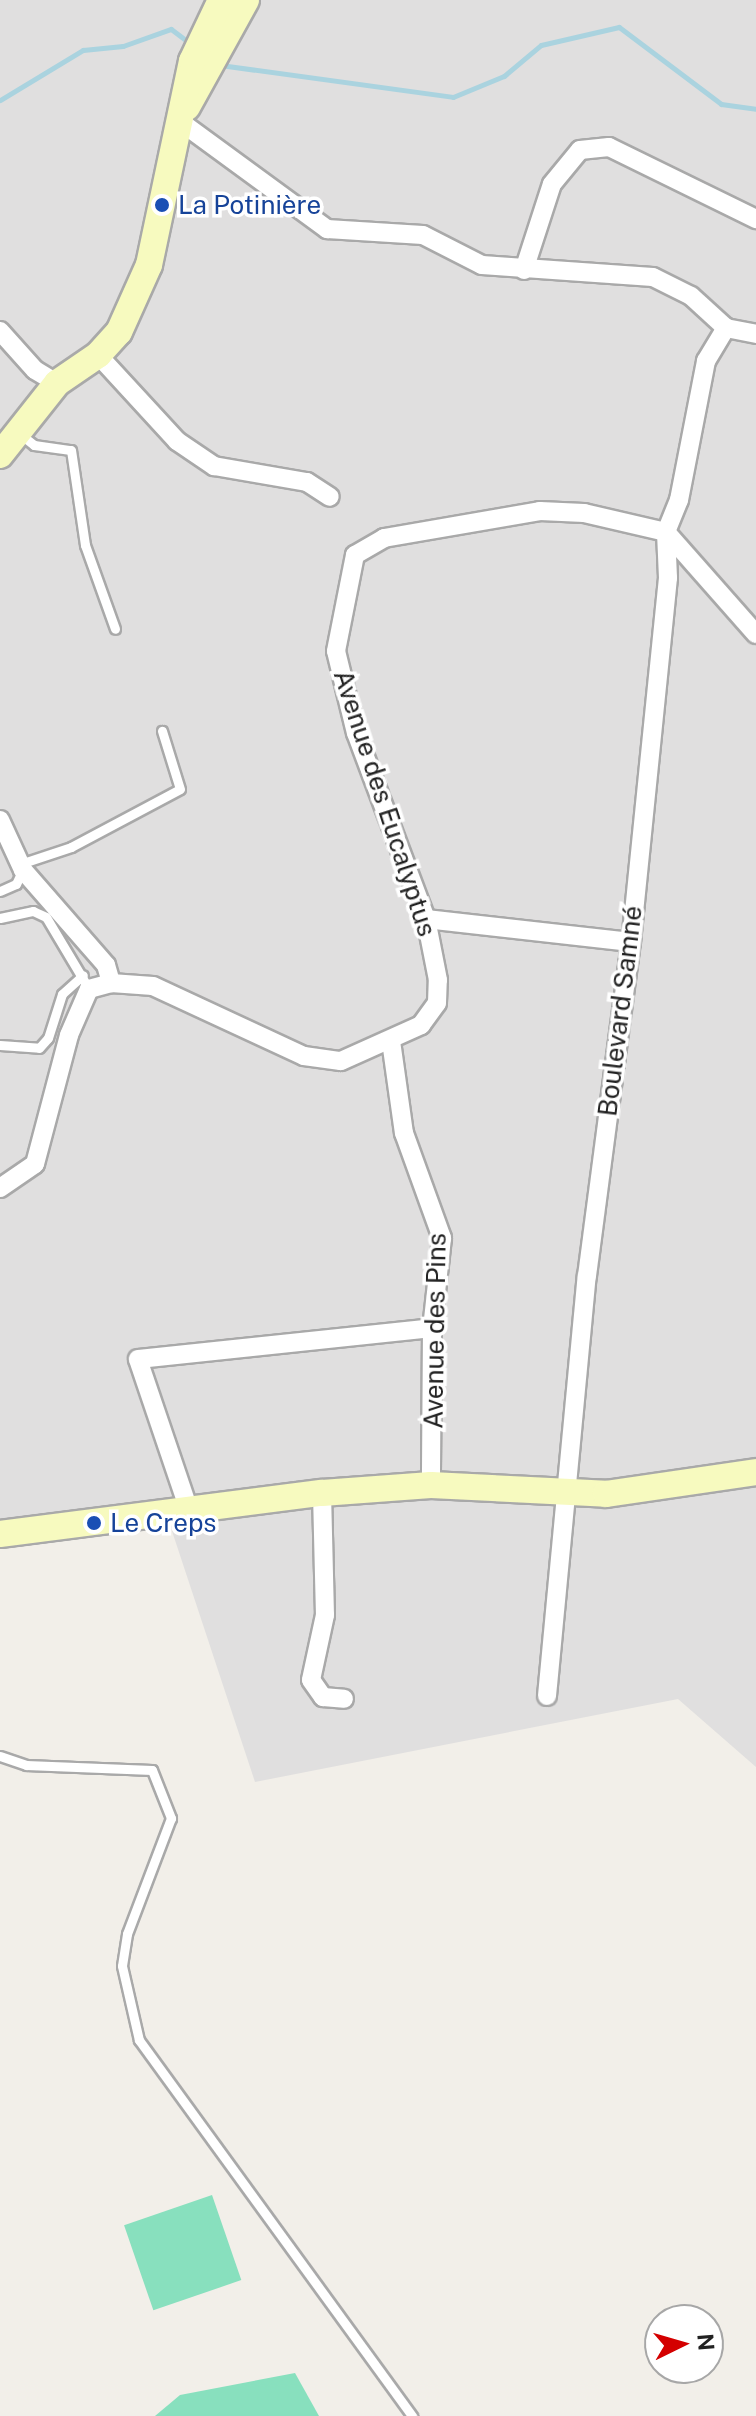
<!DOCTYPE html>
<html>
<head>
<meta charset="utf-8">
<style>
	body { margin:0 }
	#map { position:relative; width:756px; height:2416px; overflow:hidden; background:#f2efe9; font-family:"Public Sans",sans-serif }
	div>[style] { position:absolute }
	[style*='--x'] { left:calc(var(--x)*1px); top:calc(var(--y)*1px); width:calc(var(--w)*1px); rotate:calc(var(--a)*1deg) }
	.residential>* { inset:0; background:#e0dfdf }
	.pitch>* { inset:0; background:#88e0be; transform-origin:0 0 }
	.stream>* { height:5px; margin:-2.5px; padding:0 2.5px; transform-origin:2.5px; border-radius:2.5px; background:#aad3df }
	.roads { filter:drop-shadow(2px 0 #a9a9a9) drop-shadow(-2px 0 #a9a9a9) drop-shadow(0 2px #a9a9a9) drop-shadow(0 -2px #a9a9a9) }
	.lane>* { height:9px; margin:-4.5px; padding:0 4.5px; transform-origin:4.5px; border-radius:4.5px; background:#fff }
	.street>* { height:18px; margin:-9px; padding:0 9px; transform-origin:9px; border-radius:9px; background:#fff }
	.secondary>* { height:26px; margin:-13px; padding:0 13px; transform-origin:13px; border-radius:13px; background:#f7fabf }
	.dots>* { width:22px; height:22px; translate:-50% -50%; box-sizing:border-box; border:4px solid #fff; border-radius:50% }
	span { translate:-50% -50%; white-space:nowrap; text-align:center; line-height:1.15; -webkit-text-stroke:7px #fff; paint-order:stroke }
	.transit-label { font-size:26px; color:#164399 }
	.left { translate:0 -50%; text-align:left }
	.street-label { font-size:26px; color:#222 }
	.north { position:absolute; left:644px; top:2304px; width:80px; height:80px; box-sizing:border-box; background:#fff; border:2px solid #a7a7a7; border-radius:50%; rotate:85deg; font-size:22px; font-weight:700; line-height:32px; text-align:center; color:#222 }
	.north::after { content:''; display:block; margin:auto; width:28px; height:36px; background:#d40000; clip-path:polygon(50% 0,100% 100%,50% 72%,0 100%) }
</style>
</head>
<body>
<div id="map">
	<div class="residential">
		<div style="clip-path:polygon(0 0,756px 0,756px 1767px,678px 1699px,255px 1782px,168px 1519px,0 1546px)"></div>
	</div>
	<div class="pitch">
		<div style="left:212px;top:2195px;width:90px;height:93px;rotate:71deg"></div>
		<div style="clip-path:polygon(295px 2373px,319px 2416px,155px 2416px,180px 2395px)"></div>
	</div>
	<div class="stream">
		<div style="--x:220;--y:65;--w:235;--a:7.8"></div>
		<div style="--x:453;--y:97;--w:55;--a:-22.4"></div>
		<div style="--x:504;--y:76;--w:48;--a:-40"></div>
		<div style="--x:541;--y:45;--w:80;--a:-13"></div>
		<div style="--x:619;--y:27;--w:128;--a:37"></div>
		<div style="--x:721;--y:104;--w:35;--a:8"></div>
		<div style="--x:0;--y:100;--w:97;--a:-31.1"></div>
		<div style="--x:83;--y:50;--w:40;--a:-5.7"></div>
		<div style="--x:123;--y:46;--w:51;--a:-19.5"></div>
		<div style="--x:171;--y:29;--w:26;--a:37"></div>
	</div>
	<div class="roads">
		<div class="lane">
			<div style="--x:20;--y:434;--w:18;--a:38"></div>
			<div style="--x:34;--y:445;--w:37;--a:8"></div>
			<div style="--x:71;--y:450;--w:96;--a:81.6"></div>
			<div style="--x:85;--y:545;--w:89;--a:70.3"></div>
			<div style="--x:20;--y:864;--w:54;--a:-18.4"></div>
			<div style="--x:71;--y:847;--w:123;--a:-28"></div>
			<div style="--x:180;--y:789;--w:61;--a:-107.2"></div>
			<div style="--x:0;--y:891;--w:17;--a:-24"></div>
			<div style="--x:16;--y:884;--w:14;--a:-65"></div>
			<div style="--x:0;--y:918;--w:34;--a:-12"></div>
			<div style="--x:33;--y:911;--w:14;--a:25"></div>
			<div style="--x:46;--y:917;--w:84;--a:59.2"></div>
			<div style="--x:0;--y:1045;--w:39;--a:4"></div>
			<div style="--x:39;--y:1048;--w:13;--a:-48"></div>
			<div style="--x:48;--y:1038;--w:46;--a:-72.3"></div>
			<div style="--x:62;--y:994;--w:28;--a:-42"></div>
			<div style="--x:0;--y:1756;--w:28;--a:19"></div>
			<div style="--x:26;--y:1765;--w:126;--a:2.3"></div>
			<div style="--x:152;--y:1770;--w:52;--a:68.4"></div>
			<div style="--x:171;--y:1818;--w:124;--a:110.8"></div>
			<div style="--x:127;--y:1934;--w:32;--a:99"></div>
			<div style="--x:122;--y:1966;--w:76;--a:77.1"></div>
			<div style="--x:139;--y:2040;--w:465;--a:54"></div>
		</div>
		<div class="street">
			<div style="--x:178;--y:120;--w:185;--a:36.2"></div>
			<div style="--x:327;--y:229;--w:96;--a:3.6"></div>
			<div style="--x:423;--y:235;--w:66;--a:27"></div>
			<div style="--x:482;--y:265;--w:171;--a:4"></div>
			<div style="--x:653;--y:277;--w:42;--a:26.6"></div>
			<div style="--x:691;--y:296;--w:47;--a:42.4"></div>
			<div style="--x:524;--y:270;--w:90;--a:-72"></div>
			<div style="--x:552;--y:184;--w:44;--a:-50.5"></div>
			<div style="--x:580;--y:150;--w:29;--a:-6"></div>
			<div style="--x:609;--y:147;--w:164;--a:26.1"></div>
			<div style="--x:0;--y:331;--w:52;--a:48.1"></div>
			<div style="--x:35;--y:370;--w:26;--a:31"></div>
			<div style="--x:98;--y:355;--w:117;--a:47.4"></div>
			<div style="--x:177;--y:441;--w:45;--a:34"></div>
			<div style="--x:214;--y:466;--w:94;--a:9.8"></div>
			<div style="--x:307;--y:482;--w:27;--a:33"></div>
			<div style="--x:666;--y:532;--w:136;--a:48.6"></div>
			<div style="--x:0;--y:820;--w:55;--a:65.3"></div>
			<div style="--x:23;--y:870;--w:126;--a:48.9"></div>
			<div style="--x:106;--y:965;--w:19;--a:74"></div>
			<div style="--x:426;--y:919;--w:206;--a:6.4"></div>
			<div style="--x:391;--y:1041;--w:93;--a:82"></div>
			<div style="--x:404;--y:1133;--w:112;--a:70.1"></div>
			<div style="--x:442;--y:1238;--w:91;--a:96.3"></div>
			<div style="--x:432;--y:1328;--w:157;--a:90.4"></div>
			<div style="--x:0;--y:1188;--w:42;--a:-34.4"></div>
			<div style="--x:35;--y:1164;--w:133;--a:-75.2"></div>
			<div style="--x:69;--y:1035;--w:50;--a:-66.5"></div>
			<div style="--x:89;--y:989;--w:23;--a:-15"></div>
			<div style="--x:111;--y:983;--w:42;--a:4.1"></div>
			<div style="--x:153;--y:986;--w:166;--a:24.9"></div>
			<div style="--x:304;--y:1056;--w:37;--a:8"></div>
			<div style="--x:341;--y:1061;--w:88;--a:-24.2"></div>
			<div style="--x:421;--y:1025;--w:27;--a:-54"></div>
			<div style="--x:437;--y:1003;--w:23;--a:-88"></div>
			<div style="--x:438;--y:980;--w:62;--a:-101.1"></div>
			<div style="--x:426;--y:919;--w:199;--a:-110.6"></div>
			<div style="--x:356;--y:733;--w:84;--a:-103.7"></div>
			<div style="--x:336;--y:651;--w:98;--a:-78.8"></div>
			<div style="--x:355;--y:555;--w:34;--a:-30"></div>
			<div style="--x:384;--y:538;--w:158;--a:-9.8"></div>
			<div style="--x:540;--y:511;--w:44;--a:2.6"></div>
			<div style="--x:584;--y:513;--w:84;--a:13"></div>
			<div style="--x:322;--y:1493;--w:122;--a:88.6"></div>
			<div style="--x:325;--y:1615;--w:66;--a:102.2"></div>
			<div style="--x:311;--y:1680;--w:21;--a:55"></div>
			<div style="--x:323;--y:1697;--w:21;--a:5"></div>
			<div style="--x:189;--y:1510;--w:159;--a:-108.7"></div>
			<div style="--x:138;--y:1359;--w:296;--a:-6"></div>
			<div style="--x:547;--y:1696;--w:422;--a:-84.6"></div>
			<div style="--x:587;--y:1276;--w:337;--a:-82.5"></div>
			<div style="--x:631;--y:942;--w:366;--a:-84.2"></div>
			<div style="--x:668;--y:578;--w:46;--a:-92.5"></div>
			<div style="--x:666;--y:532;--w:35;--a:-68"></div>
			<div style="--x:679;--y:500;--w:142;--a:-79"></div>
			<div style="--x:706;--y:361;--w:39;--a:-59"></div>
			<div style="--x:726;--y:328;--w:31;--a:11"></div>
		</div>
		<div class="secondary">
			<div style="--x:187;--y:107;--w:122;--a:-61.1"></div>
			<div style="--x:0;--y:455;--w:92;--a:-51.6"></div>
			<div style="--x:57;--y:383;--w:50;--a:-34.3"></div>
			<div style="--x:98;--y:355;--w:31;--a:-48"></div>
			<div style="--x:119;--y:332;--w:73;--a:-65.9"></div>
			<div style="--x:149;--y:265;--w:208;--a:-78.1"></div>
			<div style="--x:192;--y:61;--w:68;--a:-64.6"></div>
			<div style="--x:0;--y:1534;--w:325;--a:-7.3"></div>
			<div style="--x:322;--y:1493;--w:109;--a:-4.2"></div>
			<div style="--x:431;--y:1485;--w:175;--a:2.9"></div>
			<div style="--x:606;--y:1494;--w:152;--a:-8.3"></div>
		</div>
	</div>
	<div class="dots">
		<div style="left:162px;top:205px;background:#1a4fb4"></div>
		<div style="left:94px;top:1523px;background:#1a4fb4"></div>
	</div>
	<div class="transit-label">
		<span class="left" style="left:178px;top:205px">La Potinière</span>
		<span class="left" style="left:110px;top:1523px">Le Creps</span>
	</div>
	<div class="street-label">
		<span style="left:385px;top:803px;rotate:72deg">Avenue des Eucalyptus</span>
		<span style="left:620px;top:1011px;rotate:-83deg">Boulevard Samné</span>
		<span style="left:435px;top:1331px;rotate:-89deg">Avenue des Pins</span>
	</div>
	<div class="north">N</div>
</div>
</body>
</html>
